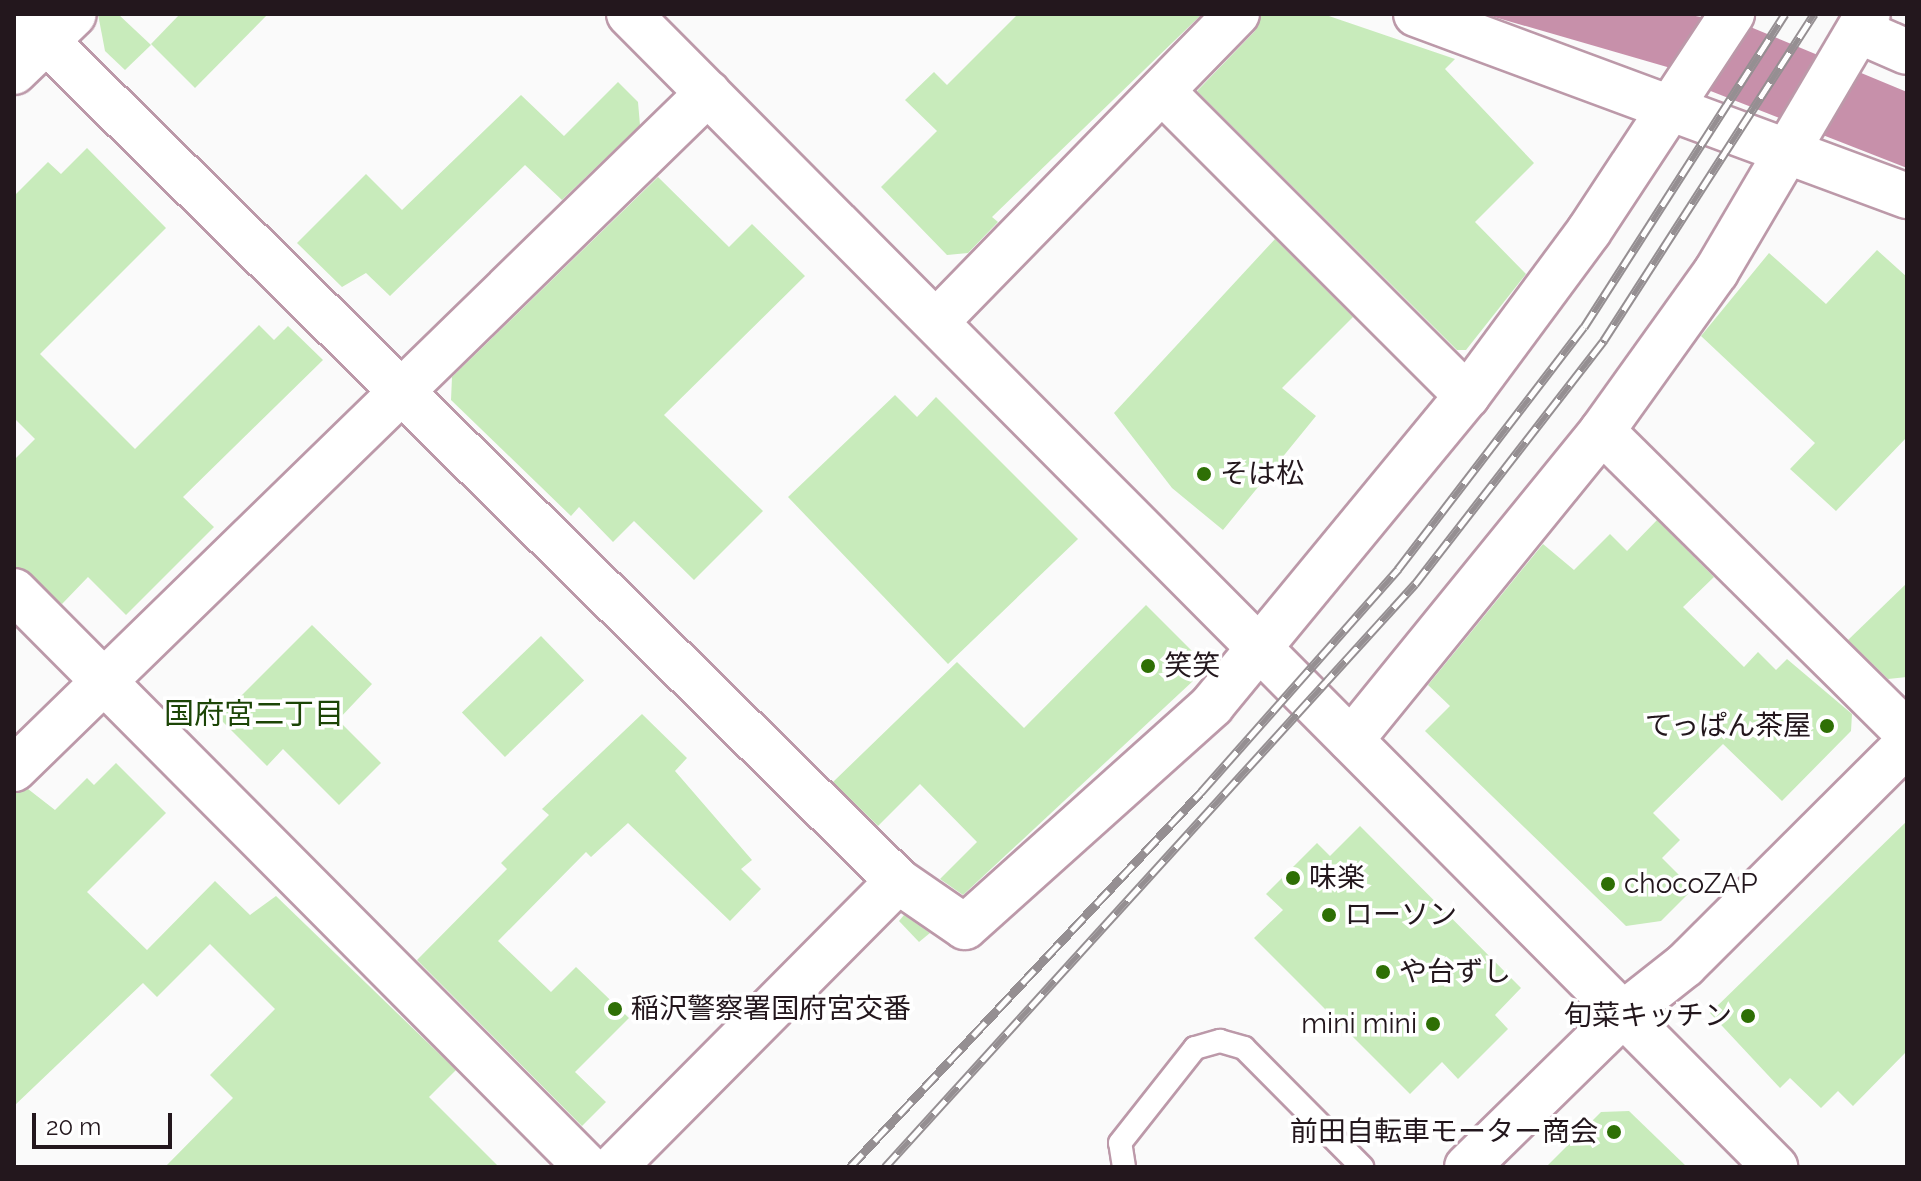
<!DOCTYPE html>
<html>
<head>
<meta charset="utf-8">
<style>
	body { margin:0 }
	#map { position:relative; width:1921px; height:1181px; overflow:hidden; background:#fafafa; font-family:Raleway,"Noto Sans JP",sans-serif }
	div>[style] { position:absolute }
	[style*='--x'] { left:calc(var(--x)*1px); top:calc(var(--y)*1px); width:calc(var(--w)*1px); rotate:calc(var(--a)*1deg) }
	.water>* { inset:0; background:#c790aa }
	.building>* { inset:0; background:#c8ebbb; transform-origin:0 0 }
	.roads { filter:drop-shadow(2px 0 #bc99a9) drop-shadow(-2px 0 #bc99a9) drop-shadow(0 2px #bc99a9) drop-shadow(0 -2px #bc99a9) }
	.service>* { height:22px; margin:-11px; padding:0 11px; transform-origin:11px; border-radius:11px; background:#fff }
	.minor>* { height:44px; margin:-22px; padding:0 22px; transform-origin:22px; border-radius:22px; background:#fff }
	.tertiary>* { height:44px; margin:-22px; padding:0 22px; transform-origin:22px; border-radius:22px; background:#fff }
	.rail>* { height:9px; margin-top:-4.5px; transform-origin:0; background:repeating-linear-gradient(90deg,#fff 0 18px,#958f92 0 36px); box-sizing:border-box; border-block:2px solid #958f92 }
	.dots>* { width:22px; height:22px; translate:-50% -50%; box-sizing:border-box; border:4px solid #fff; border-radius:50% }
	span { translate:-50% -50%; white-space:nowrap; text-align:center; line-height:1.15; -webkit-text-stroke:7px #fff; paint-order:stroke }
	.poi-label { font-size:28px; color:#23171d }
	.left { translate:0 -50%; text-align:left }
	.right { translate:-100% -50%; text-align:right }
	.neighbourhood-label { font-size:30px; color:#1c4506 }
	.frame { position:absolute; inset:0; border:16px solid #23171d; pointer-events:none }
	.scale { position:absolute; left:32px; top:1113px; width:140px; height:36px; box-sizing:border-box; border:4px solid #23171d; border-top:0; padding-left:10px; font-size:24px; line-height:28px; white-space:nowrap; color:#23171d; -webkit-text-stroke:6px #fff; paint-order:stroke }
</style>
</head>
<body>
<div id="map">
	<div class="water">
		<div style="clip-path:polygon(1484px 14px,1685px 14px,1748px 26px,1907px 92px,1907px 168px,1708px 90px,1712px 80px)"></div>
	</div>
	<div class="building">
		<div style="clip-path:polygon(98px 14px,118px 14px,151px 45px,125px 70px,105px 51px)"></div>
		<div style="clip-path:polygon(180px 14px,268px 14px,195px 88px,151px 44px)"></div>
		<div style="clip-path:polygon(1018px 14px,1202px 14px,992px 217px,998px 222px,968px 253px,947px 255px,881px 187px,937px 131px,905px 100px,934px 72px,947px 85px)"></div>
		<div style="clip-path:polygon(1261px 14px,1323px 14px,1455px 59px,1445px 69px,1534px 163px,1475px 222px,1526px 274px,1466px 350px,1457px 350px,1197px 91px,1255px 31px)"></div>
		<div style="clip-path:polygon(618px 82px,638px 102px,640px 125px,562px 200px,525px 165px,390px 296px,366px 273px,342px 287px,297px 243px,366px 174px,402px 210px,521px 95px,564px 136px)"></div>
		<div style="clip-path:polygon(87px 148px,166px 228px,40px 354px,135px 449px,259px 325px,274px 340px,288px 326px,323px 360px,183px 497px,214px 527px,126px 615px,88px 577px,62px 604px,14px 567px,14px 460px,35px 439px,14px 418px,14px 196px,48px 162px,61px 174px)"></div>
		<div style="clip-path:polygon(658px 177px,729px 247px,752px 224px,805px 276px,664px 415px,763px 511px,694px 580px,634px 521px,613px 542px,579px 507px,571px 516px,451px 400px,452px 377px)"></div>
		<div style="clip-path:polygon(1275px 239px,1353px 317px,1282px 388px,1316px 416px,1223px 530px,1172px 488px,1114px 413px)"></div>
		<div style="clip-path:polygon(1877px 250px,1907px 277px,1907px 437px,1836px 511px,1790px 469px,1815px 443px,1701px 336px,1769px 253px,1826px 304px)"></div>
		<div style="clip-path:polygon(895px 395px,917px 417px,936px 397px,1078px 539px,948px 664px,788px 497px)"></div>
		<div style="clip-path:polygon(1657px 520px,1714px 577px,1683px 607px,1744px 667px,1758px 652px,1776px 670px,1787px 659px,1852px 714px,1851px 731px,1782px 801px,1723px 744px,1653px 813px,1680px 840px,1662px 858px,1693px 889px,1661px 921px,1626px 926px,1425px 731px,1450px 706px,1428px 685px,1543px 544px,1574px 570px,1610px 534px,1627px 551px)"></div>
		<div style="clip-path:polygon(1907px 583px,1907px 677px,1888px 679px,1848px 640px)"></div>
		<div style="clip-path:polygon(1146px 605px,1208px 667px,963px 895px,940px 879px,977px 842px,920px 784px,878px 826px,833px 782px,957px 662px,1024px 728px)"></div>
		<div style="clip-path:polygon(312px 625px,372px 684px,338px 720px,381px 763px,339px 805px,283px 749px,267px 766px,219px 718px)"></div>
		<div style="left:541px;top:636px;width:62px;height:110px;rotate:46deg"></div>
		<div style="clip-path:polygon(642px 714px,687px 758px,675px 771px,752px 860px,741px 869px,761px 889px,730px 921px,628px 823px,591px 857px,586px 852px,498px 941px,551px 992px,576px 967px,629px 1018px,575px 1072px,606px 1102px,582px 1126px,417px 960px,507px 869px,501px 863px,549px 815px,542px 809px)"></div>
		<div style="clip-path:polygon(116px 763px,166px 813px,87px 892px,147px 950px,215px 881px,250px 915px,276px 896px,456px 1070px,429px 1097px,499px 1167px,165px 1167px,233px 1098px,210px 1075px,275px 1009px,210px 944px,157px 997px,143px 983px,14px 1106px,14px 793px,28px 789px,55px 810px,87px 778px,94px 785px)"></div>
		<div style="clip-path:polygon(1907px 821px,1907px 1051px,1853px 1106px,1838px 1091px,1821px 1108px,1790px 1078px,1780px 1088px,1710px 1013px)"></div>
		<div style="clip-path:polygon(1360px 826px,1521px 988px,1495px 1015px,1508px 1029px,1458px 1079px,1442px 1062px,1410px 1094px,1254px 938px,1283px 910px,1266px 894px,1317px 843px,1330px 856px)"></div>
		<div style="clip-path:polygon(904px 915px,930px 933px,919px 942px,899px 921px)"></div>
		<div style="clip-path:polygon(1629px 1111px,1687px 1167px,1546px 1167px,1601px 1112px)"></div>
	</div>
	<div class="roads">
		<div class="service">
			<div style="--x:1124;--y:1167;--w:24;--a:-99"></div>
			<div style="--x:1120;--y:1143;--w:121;--a:-51.7"></div>
			<div style="--x:1195;--y:1048;--w:26;--a:-16"></div>
			<div style="--x:1220;--y:1041;--w:25;--a:16"></div>
			<div style="--x:1244;--y:1048;--w:168;--a:45.2"></div>
		</div>
		<div class="minor">
			<div style="--x:1416;--y:14;--w:524;--a:20.34"></div>
			<div style="--x:14;--y:19;--w:39;--a:35"></div>
			<div style="--x:46;--y:41;--w:1196;--a:44.59"></div>
			<div style="--x:898;--y:881;--w:403;--a:134.8"></div>
			<div style="--x:1859;--y:31;--w:52;--a:23.6"></div>
			<div style="--x:14;--y:72;--w:83;--a:-44"></div>
			<div style="--x:1163;--y:92;--w:430;--a:45"></div>
			<div style="--x:936;--y:322;--w:431;--a:-45.7"></div>
			<div style="--x:1602;--y:431;--w:429;--a:44.7"></div>
			<div style="--x:14;--y:591;--w:812;--a:45.15"></div>
			<div style="--x:1351;--y:740;--w:398;--a:-50.9"></div>
			<div style="--x:1602;--y:431;--w:196;--a:-54.4"></div>
			<div style="--x:1716;--y:272;--w:299;--a:-59.5"></div>
			<div style="--x:14;--y:769;--w:969;--a:-44.25"></div>
			<div style="--x:898;--y:881;--w:81;--a:34.5"></div>
			<div style="--x:965;--y:927;--w:332;--a:-41.9"></div>
			<div style="--x:1212;--y:705;--w:401;--a:-50.5"></div>
			<div style="--x:1467;--y:396;--w:205;--a:-53.5"></div>
			<div style="--x:1589;--y:231;--w:260;--a:-56.6"></div>
		</div>
		<div class="tertiary">
			<div style="--x:629;--y:14;--w:1626;--a:45.17"></div>
			<div style="--x:1467;--y:1167;--w:219;--a:-44.4"></div>
			<div style="--x:1623;--y:1014;--w:79;--a:-38.3"></div>
			<div style="--x:1685;--y:965;--w:313;--a:-44.9"></div>
		</div>
	</div>
	<div class="rail">
		<div style="--x:850;--y:1167;--w:514;--a:-46.89"></div>
		<div style="--x:1201;--y:792;--w:298;--a:-48.5"></div>
		<div style="--x:1398;--y:569;--w:305;--a:-52.5"></div>
		<div style="--x:1584;--y:327;--w:372;--a:-57.3"></div>
		<div style="--x:885;--y:1167;--w:788;--a:-47.73"></div>
		<div style="--x:1415;--y:584;--w:309;--a:-52.2"></div>
		<div style="--x:1604;--y:340;--w:388;--a:-57.2"></div>
	</div>
	<div class="dots">
		<div style="left:1204px;top:474px;background:#2e6f05"></div>
		<div style="left:1148px;top:666px;background:#2e6f05"></div>
		<div style="left:1827px;top:726px;background:#2e6f05"></div>
		<div style="left:1293px;top:878px;background:#2e6f05"></div>
		<div style="left:1608px;top:884px;background:#2e6f05"></div>
		<div style="left:1329px;top:915px;background:#2e6f05"></div>
		<div style="left:1383px;top:972px;background:#2e6f05"></div>
		<div style="left:615px;top:1009px;background:#2e6f05"></div>
		<div style="left:1748px;top:1016px;background:#2e6f05"></div>
		<div style="left:1433px;top:1024px;background:#2e6f05"></div>
		<div style="left:1614px;top:1132px;background:#2e6f05"></div>
	</div>
	<div class="poi-label">
		<span class="left" style="left:1220px;top:474px">そは松</span>
		<span class="left" style="left:1164px;top:666px">笑笑</span>
		<span class="right" style="left:1811px;top:726px">てっぱん茶屋</span>
		<span class="left" style="left:1309px;top:878px">味楽</span>
		<span class="left" style="left:1624px;top:884px">chocoZAP</span>
		<span class="left" style="left:1345px;top:915px">ローソン</span>
		<span class="left" style="left:1399px;top:972px">や台ずし</span>
		<span class="left" style="left:631px;top:1009px">稲沢警察署国府宮交番</span>
		<span class="right" style="left:1732px;top:1016px">旬菜キッチン</span>
		<span class="right" style="left:1417px;top:1024px">mini mini</span>
		<span class="right" style="left:1598px;top:1132px">前田自転車モーター商会</span>
	</div>
	<div class="neighbourhood-label">
		<span style="left:254px;top:714px">国府宮二丁目</span>
	</div>
	<div class="frame"></div>
	<div class="scale">20 m</div>
</div>
</body>
</html>
